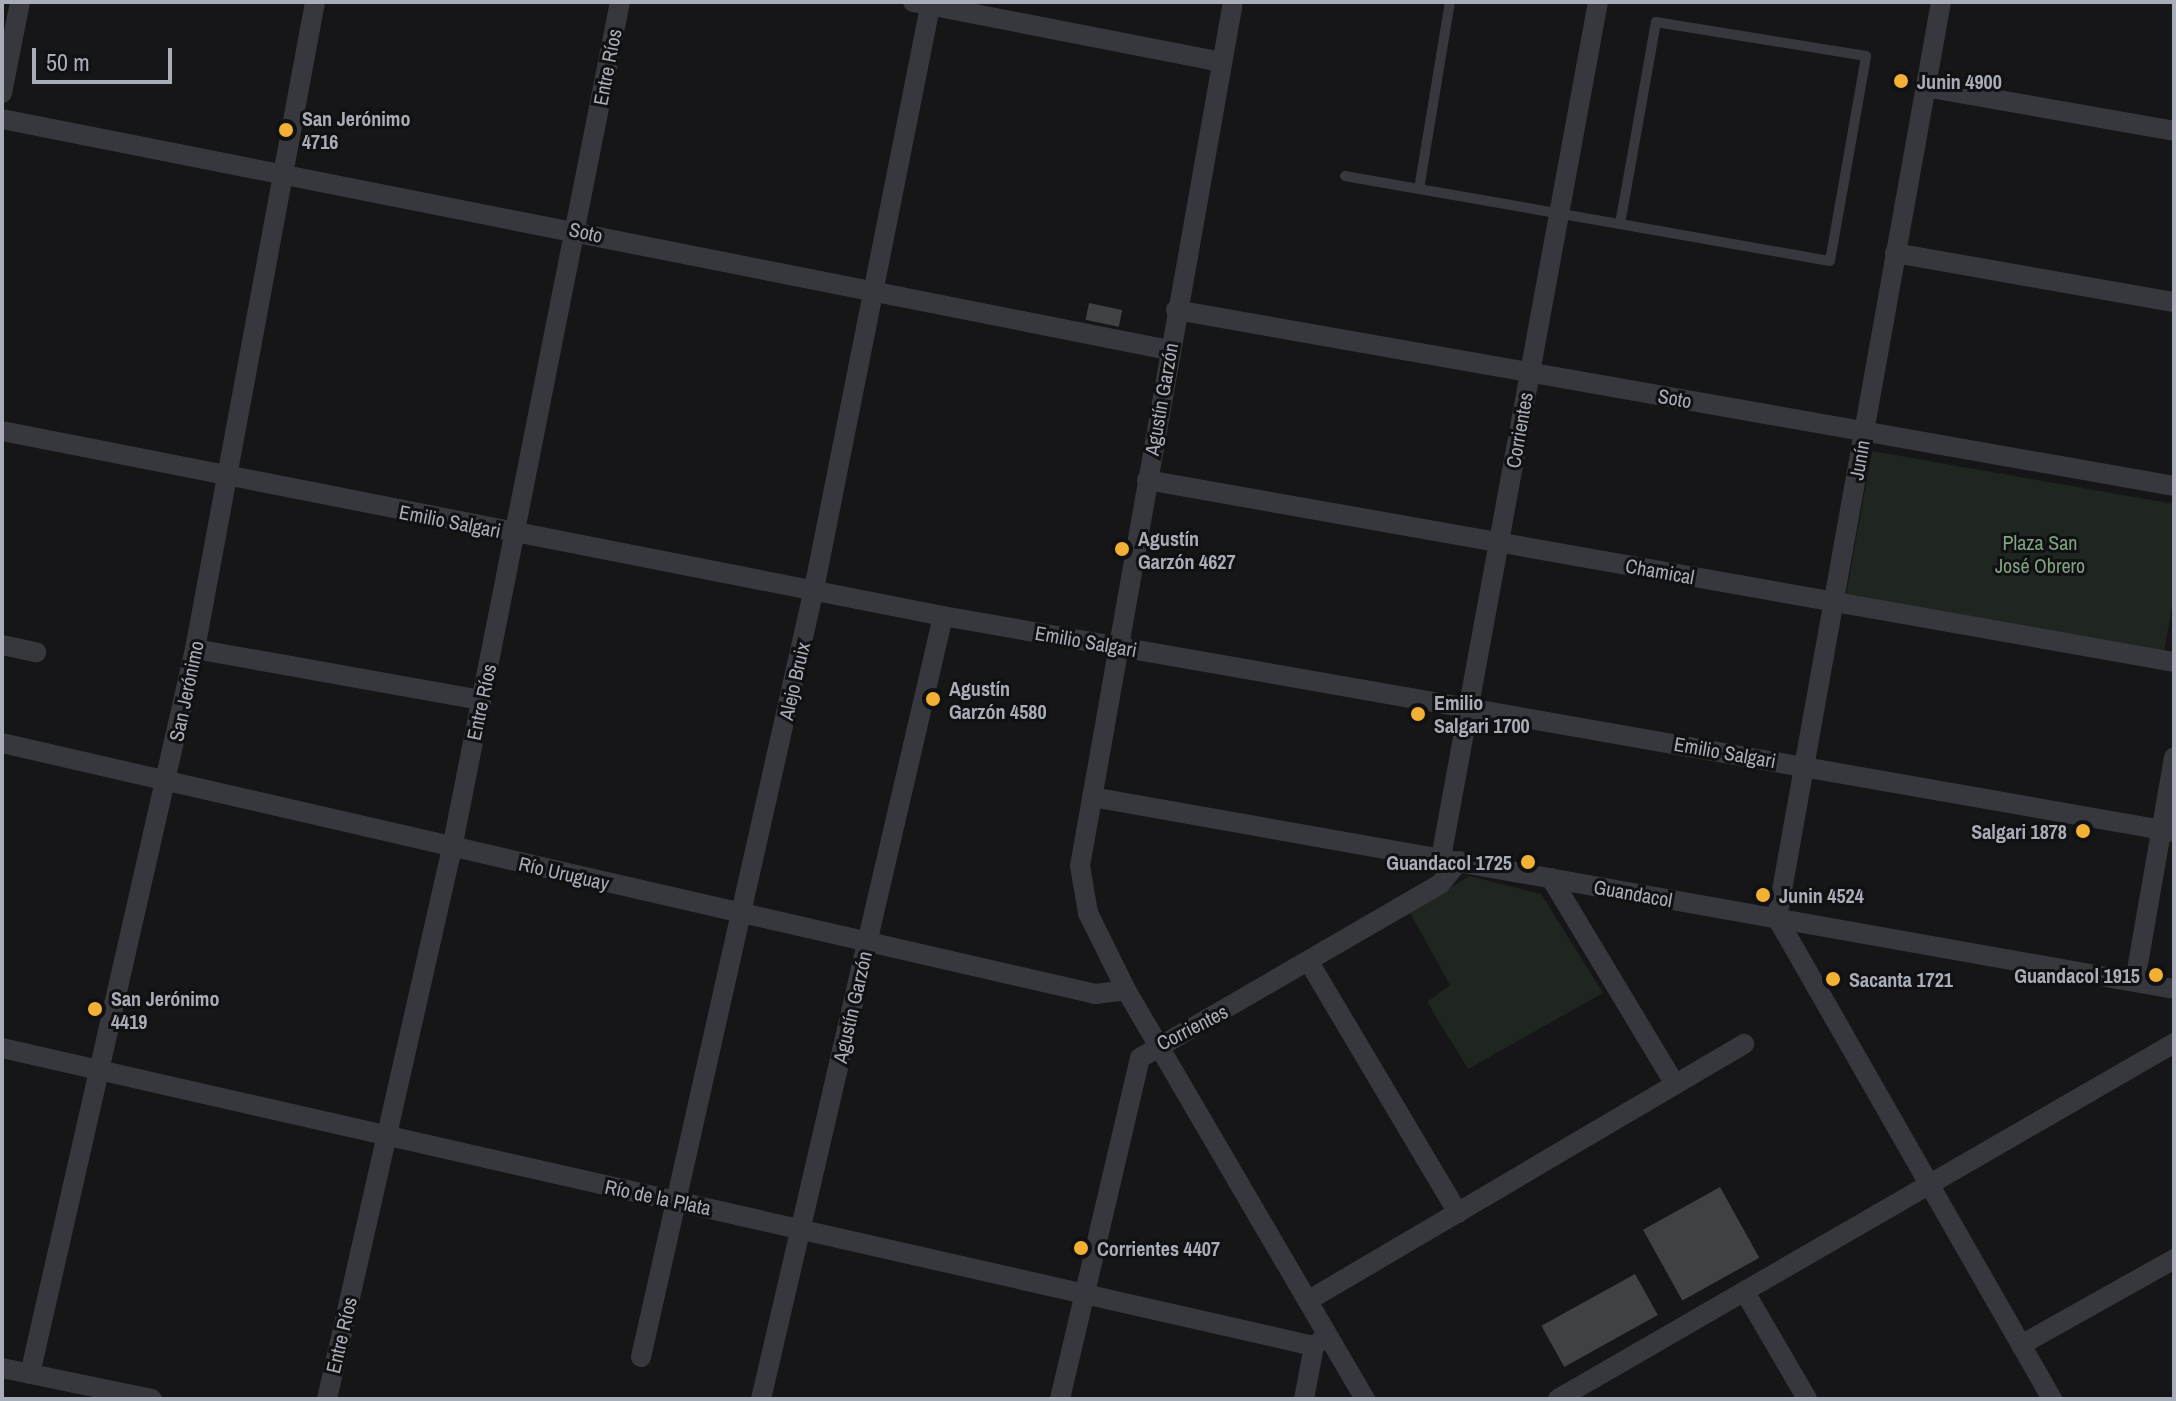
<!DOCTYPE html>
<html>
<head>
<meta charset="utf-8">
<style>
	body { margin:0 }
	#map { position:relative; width:2176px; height:1401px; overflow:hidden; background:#161618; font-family:"Archivo Narrow",sans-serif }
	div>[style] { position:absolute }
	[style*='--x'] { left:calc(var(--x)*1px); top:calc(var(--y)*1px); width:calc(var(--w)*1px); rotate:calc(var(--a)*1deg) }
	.green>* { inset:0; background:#1e261f }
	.building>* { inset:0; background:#404145; transform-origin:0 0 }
	.lane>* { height:10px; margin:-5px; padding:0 5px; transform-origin:5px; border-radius:5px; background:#37383d }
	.street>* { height:20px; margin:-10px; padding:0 10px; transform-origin:10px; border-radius:10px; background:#37383d }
	.dots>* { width:22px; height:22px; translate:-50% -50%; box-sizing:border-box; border:4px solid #111113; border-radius:50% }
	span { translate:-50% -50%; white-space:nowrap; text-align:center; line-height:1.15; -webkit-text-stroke:6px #111113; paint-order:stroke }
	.street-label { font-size:20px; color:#a8adb8 }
	.poi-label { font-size:20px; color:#a8adb8; font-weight:700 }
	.left { translate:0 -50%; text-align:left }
	.right { translate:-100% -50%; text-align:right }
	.park-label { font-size:20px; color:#7fa381 }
	.frame { position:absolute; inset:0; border:4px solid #a8adb8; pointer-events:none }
	.scale { position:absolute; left:32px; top:48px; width:140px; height:36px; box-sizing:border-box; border:4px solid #a8adb8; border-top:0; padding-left:10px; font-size:24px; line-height:28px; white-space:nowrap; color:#a8adb8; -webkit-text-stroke:6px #111113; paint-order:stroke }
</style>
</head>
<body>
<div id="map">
	<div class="green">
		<div style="clip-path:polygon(1872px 451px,2174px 504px,2174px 595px,2164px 652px,1846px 595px)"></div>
		<div style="clip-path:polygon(1469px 876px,1541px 894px,1603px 993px,1468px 1069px,1427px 1002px,1450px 985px,1410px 913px)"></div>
	</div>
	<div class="building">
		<div style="left:1089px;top:303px;width:34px;height:17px;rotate:12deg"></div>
		<div style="left:1720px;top:1187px;width:81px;height:88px;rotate:61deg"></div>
		<div style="left:1635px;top:1274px;width:47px;height:107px;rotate:61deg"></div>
	</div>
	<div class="lane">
		<div style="--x:1345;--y:176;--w:75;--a:10"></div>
		<div style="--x:1419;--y:189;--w:204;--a:9.9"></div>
		<div style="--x:1620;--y:224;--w:213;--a:10"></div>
		<div style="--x:1830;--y:261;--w:208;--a:-80"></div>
		<div style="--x:1866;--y:56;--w:213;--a:-170.8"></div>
		<div style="--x:1656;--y:22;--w:205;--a:100.1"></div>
		<div style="--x:1419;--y:189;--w:190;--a:-80.6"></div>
	</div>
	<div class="street">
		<div style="--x:913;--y:2;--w:315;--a:11"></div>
		<div style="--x:1233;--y:2;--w:877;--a:100.04"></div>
		<div style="--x:1080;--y:866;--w:48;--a:80.3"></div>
		<div style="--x:1088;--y:913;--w:86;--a:63.7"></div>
		<div style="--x:1126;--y:990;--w:474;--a:59.7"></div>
		<div style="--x:1925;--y:87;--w:253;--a:10"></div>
		<div style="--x:2;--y:93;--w:93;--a:-78.8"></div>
		<div style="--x:2;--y:119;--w:1190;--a:11.2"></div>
		<div style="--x:1895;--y:253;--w:283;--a:10"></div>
		<div style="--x:1176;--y:310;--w:1013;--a:10"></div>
		<div style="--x:2;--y:431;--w:959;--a:11.12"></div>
		<div style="--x:943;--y:616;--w:1250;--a:9.95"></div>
		<div style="--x:1147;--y:480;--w:1043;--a:10.05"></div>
		<div style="--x:2;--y:645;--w:35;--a:12"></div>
		<div style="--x:195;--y:649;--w:291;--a:10.1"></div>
		<div style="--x:2;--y:743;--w:1121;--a:12.93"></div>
		<div style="--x:1095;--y:994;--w:31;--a:-7"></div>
		<div style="--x:1092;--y:797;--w:1099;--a:10.06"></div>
		<div style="--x:1441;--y:858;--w:870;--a:-79.61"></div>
		<div style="--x:1551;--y:878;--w:240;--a:59"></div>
		<div style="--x:1777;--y:918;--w:931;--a:-79.85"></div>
		<div style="--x:1777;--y:918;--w:554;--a:60.24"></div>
		<div style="--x:1309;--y:962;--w:292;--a:59.3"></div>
		<div style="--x:2135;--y:981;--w:227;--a:-80.1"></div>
		<div style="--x:2;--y:1048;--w:1345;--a:12.8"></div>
		<div style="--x:1746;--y:1294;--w:121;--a:59.8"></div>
		<div style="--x:1309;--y:1300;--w:505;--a:-30.48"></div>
		<div style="--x:2021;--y:1345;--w:176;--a:-29.3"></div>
		<div style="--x:641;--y:1357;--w:787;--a:-77.31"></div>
		<div style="--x:814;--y:589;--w:599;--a:-78.73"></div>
		<div style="--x:2;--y:1368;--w:153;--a:11.7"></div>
		<div style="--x:30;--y:1374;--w:744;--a:-77.18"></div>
		<div style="--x:195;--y:649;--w:658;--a:-79.49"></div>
		<div style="--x:327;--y:1399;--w:565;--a:-77.22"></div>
		<div style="--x:452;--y:848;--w:863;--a:-78.77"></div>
		<div style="--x:761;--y:1399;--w:804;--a:-76.91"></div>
		<div style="--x:1060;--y:1399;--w:350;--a:-76.8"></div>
		<div style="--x:1140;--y:1058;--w:347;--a:-30.1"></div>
		<div style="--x:1440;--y:884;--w:30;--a:-50"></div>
		<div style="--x:1304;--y:1399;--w:54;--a:-79.3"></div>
		<div style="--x:1314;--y:1346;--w:14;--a:-39"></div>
		<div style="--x:1558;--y:1399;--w:711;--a:-30.02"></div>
	</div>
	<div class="dots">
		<div style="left:1901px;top:81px;background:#f2b134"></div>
		<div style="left:286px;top:130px;background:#f2b134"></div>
		<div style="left:1122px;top:549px;background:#f2b134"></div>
		<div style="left:933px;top:699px;background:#f2b134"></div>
		<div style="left:1418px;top:714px;background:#f2b134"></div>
		<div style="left:2083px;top:831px;background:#f2b134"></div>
		<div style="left:1528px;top:862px;background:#f2b134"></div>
		<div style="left:1763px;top:895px;background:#f2b134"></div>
		<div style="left:2156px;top:975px;background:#f2b134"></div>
		<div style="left:1833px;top:979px;background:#f2b134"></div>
		<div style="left:95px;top:1009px;background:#f2b134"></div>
		<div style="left:1081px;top:1248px;background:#f2b134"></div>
	</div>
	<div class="street-label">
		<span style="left:607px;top:67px;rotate:-79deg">Entre Ríos</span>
		<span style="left:586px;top:232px;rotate:12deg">Soto</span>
		<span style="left:1675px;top:398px;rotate:10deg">Soto</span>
		<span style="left:1161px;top:399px;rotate:-80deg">Agustín Garzón</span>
		<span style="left:1519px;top:430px;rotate:-80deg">Corrientes</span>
		<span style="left:1859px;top:460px;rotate:-80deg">Junín</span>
		<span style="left:450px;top:521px;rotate:11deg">Emilio Salgari</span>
		<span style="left:1660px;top:571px;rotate:10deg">Chamical</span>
		<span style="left:1086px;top:641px;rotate:10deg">Emilio Salgari</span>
		<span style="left:794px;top:681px;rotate:-77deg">Alejo Bruix</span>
		<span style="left:186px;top:691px;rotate:-78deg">San Jerónimo</span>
		<span style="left:481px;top:702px;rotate:-78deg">Entre Ríos</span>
		<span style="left:1725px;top:752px;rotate:10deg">Emilio Salgari</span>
		<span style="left:564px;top:873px;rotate:13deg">Río Uruguay</span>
		<span style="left:1633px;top:893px;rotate:10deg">Guandacol</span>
		<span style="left:852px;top:1007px;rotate:-77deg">Agustín Garzón</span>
		<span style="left:1192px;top:1027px;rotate:-27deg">Corrientes</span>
		<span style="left:658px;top:1197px;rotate:12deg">Río de la Plata</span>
		<span style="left:341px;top:1335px;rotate:-77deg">Entre Ríos</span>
	</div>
	<div class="poi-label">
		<span class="left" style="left:1917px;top:81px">Junin 4900</span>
		<span class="left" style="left:302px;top:130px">San Jerónimo<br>4716</span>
		<span class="left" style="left:1138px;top:550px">Agustín<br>Garzón 4627</span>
		<span class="left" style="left:949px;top:700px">Agustín<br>Garzón 4580</span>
		<span class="left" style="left:1434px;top:714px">Emilio<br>Salgari 1700</span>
		<span class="right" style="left:2067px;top:831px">Salgari 1878</span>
		<span class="right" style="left:1512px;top:862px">Guandacol 1725</span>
		<span class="left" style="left:1779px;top:895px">Junin 4524</span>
		<span class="right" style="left:2140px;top:975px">Guandacol 1915</span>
		<span class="left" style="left:1849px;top:979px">Sacanta 1721</span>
		<span class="left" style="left:111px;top:1010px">San Jerónimo<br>4419</span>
		<span class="left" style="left:1097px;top:1248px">Corrientes 4407</span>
	</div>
	<div class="park-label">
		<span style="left:2040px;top:554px">Plaza San<br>José Obrero</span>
	</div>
	<div class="frame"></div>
	<div class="scale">50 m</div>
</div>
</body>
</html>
